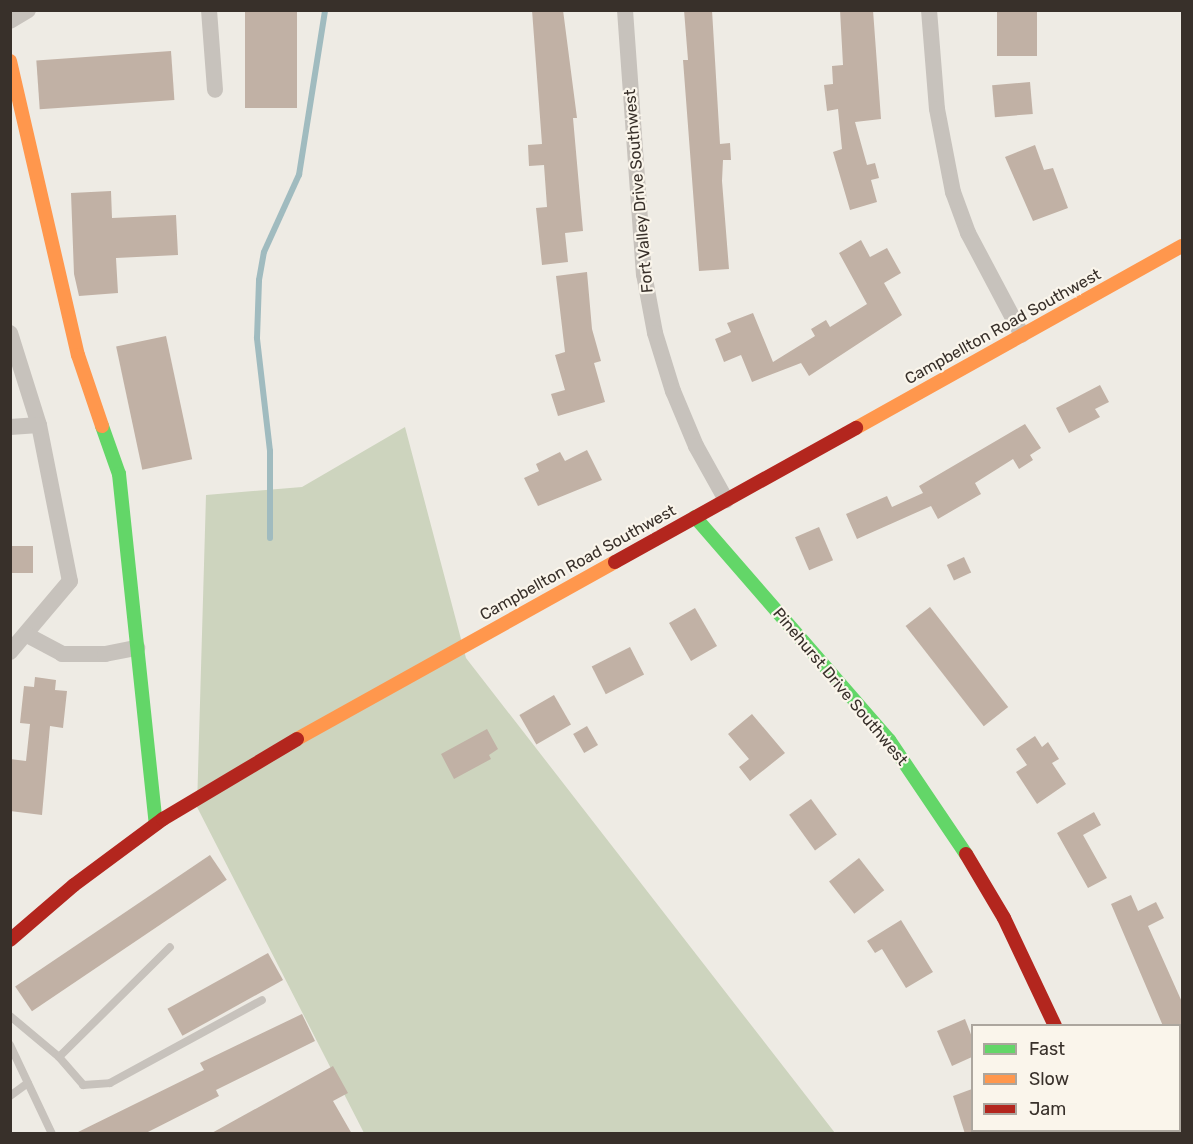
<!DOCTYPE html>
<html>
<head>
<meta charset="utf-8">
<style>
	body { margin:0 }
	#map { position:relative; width:1193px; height:1144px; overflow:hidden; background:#eeebe4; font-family:Rubik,sans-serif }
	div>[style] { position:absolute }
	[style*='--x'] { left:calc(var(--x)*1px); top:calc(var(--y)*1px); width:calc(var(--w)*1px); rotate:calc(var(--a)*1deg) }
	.green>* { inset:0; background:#cdd4be }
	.stream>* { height:6px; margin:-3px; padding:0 3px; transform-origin:3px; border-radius:3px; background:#a0bbbf }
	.building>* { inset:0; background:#c1b1a5; transform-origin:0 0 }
	.lane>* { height:8px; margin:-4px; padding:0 4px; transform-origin:4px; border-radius:4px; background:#c7c2bc }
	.street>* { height:16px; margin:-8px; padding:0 8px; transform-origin:8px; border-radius:8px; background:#c7c2bc }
	.fast>* { height:14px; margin:-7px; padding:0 7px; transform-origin:7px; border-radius:7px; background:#63d668 }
	.slow>* { height:14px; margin:-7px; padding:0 7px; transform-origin:7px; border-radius:7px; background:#ff974d }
	.jam>* { height:14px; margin:-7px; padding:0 7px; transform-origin:7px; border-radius:7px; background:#b3261e }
	span { translate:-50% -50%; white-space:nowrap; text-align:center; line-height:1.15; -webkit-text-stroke:4.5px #faf5eb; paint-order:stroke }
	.street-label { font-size:16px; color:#38302a }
	.frame { position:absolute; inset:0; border:12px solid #38302a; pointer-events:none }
	.legend { position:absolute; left:971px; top:1024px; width:210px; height:108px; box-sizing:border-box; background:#faf5eb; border:2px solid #aca69e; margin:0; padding:8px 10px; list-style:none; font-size:18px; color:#38302a }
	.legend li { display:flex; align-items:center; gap:12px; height:30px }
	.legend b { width:30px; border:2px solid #aca69e }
</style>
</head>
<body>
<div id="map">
	<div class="green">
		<div style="clip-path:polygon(405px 427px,466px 658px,835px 1133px,364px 1133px,197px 807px,206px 495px,302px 487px)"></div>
	</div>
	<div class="stream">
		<div style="--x:270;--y:538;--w:87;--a:-90"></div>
		<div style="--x:270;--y:451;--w:114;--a:-96.6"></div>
		<div style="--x:257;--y:338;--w:58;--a:-88"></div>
		<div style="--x:259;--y:280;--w:28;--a:-80"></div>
		<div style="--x:264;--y:252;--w:85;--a:-65.6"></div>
		<div style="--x:299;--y:175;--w:167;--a:-81"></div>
	</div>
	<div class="building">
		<div style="left:245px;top:10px;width:52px;height:98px"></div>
		<div style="clip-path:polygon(532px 10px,563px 10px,577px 118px,573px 118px,583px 231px,565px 233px,568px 262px,542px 265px,536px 208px,547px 207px,544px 165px,529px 166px,528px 145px,542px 144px)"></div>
		<div style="clip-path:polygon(684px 10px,712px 10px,720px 144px,730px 143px,731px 160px,723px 160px,722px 181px,729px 269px,699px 271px,683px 60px,688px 60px)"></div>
		<div style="clip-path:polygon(840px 10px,873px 10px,881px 119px,855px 122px,867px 165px,875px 163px,879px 178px,871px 180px,877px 202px,850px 210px,833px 152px,842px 149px,838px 109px,827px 111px,824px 85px,833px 84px,832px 66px,843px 65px)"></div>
		<div style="left:997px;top:10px;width:40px;height:46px"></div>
		<div style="left:171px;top:51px;width:49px;height:135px;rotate:86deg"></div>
		<div style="left:1030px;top:82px;width:32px;height:38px;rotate:85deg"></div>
		<div style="clip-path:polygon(1035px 145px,1044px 170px,1053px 168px,1068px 208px,1033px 221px,1005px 157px)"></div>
		<div style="clip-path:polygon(111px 191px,112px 218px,176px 215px,178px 255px,116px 258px,118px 293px,79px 296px,74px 274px,71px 193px)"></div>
		<div style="clip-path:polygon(861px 240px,870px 257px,887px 248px,901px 273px,884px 283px,902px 315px,809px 376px,801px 363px,752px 382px,741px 355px,724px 362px,715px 339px,731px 332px,727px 323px,753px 313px,773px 362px,815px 336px,811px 329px,826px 320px,830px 327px,867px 304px,839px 253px)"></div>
		<div style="clip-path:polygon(587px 272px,592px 329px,601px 361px,594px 363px,605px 402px,558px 416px,551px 394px,565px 390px,555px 355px,565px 352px,556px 276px)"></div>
		<div style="left:166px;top:336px;width:126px;height:51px;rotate:78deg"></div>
		<div style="clip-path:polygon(1100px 385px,1109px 402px,1095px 409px,1100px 417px,1069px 433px,1056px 408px)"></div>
		<div style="clip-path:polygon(1025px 424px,1041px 448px,1030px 455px,1033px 460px,1019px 469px,1013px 459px,975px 483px,981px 494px,938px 519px,931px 506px,857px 539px,846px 514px,887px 496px,892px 507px,923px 493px,919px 486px)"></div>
		<div style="clip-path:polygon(587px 450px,602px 480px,538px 506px,524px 478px,539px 471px,536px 464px,560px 452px,565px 461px)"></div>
		<div style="left:819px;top:527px;width:36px;height:26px;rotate:67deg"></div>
		<div style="left:33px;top:546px;width:27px;height:23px;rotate:90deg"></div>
		<div style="left:964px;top:557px;width:17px;height:19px;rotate:65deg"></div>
		<div style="left:930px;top:607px;width:127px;height:31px;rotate:52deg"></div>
		<div style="left:695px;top:608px;width:44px;height:30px;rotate:60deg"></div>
		<div style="left:630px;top:647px;width:31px;height:43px;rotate:63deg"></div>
		<div style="clip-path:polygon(35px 677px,56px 680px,55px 690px,67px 691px,63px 728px,50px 726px,42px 815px,10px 811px,10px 759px,26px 761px,30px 724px,20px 723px,24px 686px,34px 687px)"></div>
		<div style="left:554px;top:695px;width:34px;height:40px;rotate:60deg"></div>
		<div style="clip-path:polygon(752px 714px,785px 753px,750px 781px,739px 767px,749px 759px,728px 734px)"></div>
		<div style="left:587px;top:726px;width:22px;height:16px;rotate:60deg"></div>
		<div style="clip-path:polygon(487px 729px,498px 749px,489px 755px,491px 759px,454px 779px,441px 754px)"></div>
		<div style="clip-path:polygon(1035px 736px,1042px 747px,1048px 742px,1059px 759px,1052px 763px,1066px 784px,1037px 804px,1016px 772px,1027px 765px,1016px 749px)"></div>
		<div style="left:811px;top:799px;width:44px;height:27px;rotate:54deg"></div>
		<div style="clip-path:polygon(1094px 812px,1101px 825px,1083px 835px,1107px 878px,1088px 888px,1057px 833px)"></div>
		<div style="left:210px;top:855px;width:30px;height:235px;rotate:56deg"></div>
		<div style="left:859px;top:858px;width:41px;height:38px;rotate:52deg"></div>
		<div style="clip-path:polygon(1131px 895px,1138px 911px,1156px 902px,1164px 918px,1148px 926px,1182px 1002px,1182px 1026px,1163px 1026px,1111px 904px)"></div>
		<div style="clip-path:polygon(901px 920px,933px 972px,906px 988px,882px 949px,875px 953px,867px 941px)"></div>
		<div style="left:268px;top:953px;width:31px;height:115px;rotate:61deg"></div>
		<div style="clip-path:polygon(302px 1014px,315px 1041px,216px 1090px,219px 1096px,144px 1134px,74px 1134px,204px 1070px,200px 1063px)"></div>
		<div style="clip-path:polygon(965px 1019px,972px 1037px,972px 1057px,952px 1066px,937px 1031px)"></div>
		<div style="clip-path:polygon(333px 1066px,348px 1093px,333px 1101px,352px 1134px,210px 1134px)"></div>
		<div style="clip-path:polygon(972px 1089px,972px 1134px,965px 1134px,953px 1096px)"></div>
	</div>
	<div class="lane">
		<div style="--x:10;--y:1016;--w:64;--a:39.9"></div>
		<div style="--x:59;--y:1057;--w:37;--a:49"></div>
		<div style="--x:83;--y:1085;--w:27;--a:-4"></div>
		<div style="--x:110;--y:1083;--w:173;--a:-28.6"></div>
		<div style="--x:10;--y:1045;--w:98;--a:64.7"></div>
		<div style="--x:59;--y:1057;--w:156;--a:-44.7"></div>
		<div style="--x:10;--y:1096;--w:22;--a:-36"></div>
	</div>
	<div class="street">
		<div style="--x:209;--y:10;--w:80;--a:85.7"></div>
		<div style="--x:625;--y:10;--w:265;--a:85.9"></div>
		<div style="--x:644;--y:274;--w:60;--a:79.4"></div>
		<div style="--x:655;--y:333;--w:61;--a:72.8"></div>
		<div style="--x:673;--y:391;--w:60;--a:67.3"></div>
		<div style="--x:696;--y:446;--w:62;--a:60.9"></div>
		<div style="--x:929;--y:10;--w:99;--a:85.4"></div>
		<div style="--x:937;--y:109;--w:85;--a:79.1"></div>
		<div style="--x:953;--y:192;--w:44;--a:69.9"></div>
		<div style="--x:968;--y:233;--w:115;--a:62.1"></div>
		<div style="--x:10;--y:21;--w:21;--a:-31"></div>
		<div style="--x:10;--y:333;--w:96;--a:72.5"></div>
		<div style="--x:39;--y:425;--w:159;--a:78.8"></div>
		<div style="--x:70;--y:581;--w:93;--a:130.2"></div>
		<div style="--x:10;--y:427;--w:29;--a:-4"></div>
		<div style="--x:27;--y:635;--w:40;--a:28"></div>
		<div style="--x:62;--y:654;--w:43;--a:0"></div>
		<div style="--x:105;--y:654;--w:33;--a:-11"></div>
		<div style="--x:1094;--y:1130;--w:4;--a:76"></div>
	</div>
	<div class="fast">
		<div style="--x:102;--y:426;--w:51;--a:70.5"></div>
		<div style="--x:119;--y:474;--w:352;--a:84"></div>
		<div style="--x:695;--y:517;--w:296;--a:49"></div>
		<div style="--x:889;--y:740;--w:138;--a:56"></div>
	</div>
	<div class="slow">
		<div style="--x:10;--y:61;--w:302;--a:77"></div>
		<div style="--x:78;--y:355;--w:75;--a:71.3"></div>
		<div style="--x:856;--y:428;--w:373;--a:-29.2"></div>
		<div style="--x:297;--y:739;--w:364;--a:-29.1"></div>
	</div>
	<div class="jam">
		<div style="--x:615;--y:562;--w:276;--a:-29.1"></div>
		<div style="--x:966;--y:854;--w:74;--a:59.3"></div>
		<div style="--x:1004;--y:918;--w:119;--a:64.7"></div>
		<div style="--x:10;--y:940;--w:84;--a:-40.7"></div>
		<div style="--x:74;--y:885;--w:111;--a:-36.6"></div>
		<div style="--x:163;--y:819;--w:156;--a:-30.8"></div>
	</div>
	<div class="street-label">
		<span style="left:639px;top:191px;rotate:-95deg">Fort Valley Drive Southwest</span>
		<span style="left:1003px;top:327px;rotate:-29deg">Campbellton Road Southwest</span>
		<span style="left:578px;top:563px;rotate:-29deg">Campbellton Road Southwest</span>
		<span style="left:840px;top:687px;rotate:50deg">Pinehurst Drive Southwest</span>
	</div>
	<div class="frame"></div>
	<ul class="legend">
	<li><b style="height:8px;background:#63d668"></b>Fast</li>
	<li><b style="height:8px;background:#ff974d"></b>Slow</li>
	<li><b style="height:8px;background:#b3261e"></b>Jam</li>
	</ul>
</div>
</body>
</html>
